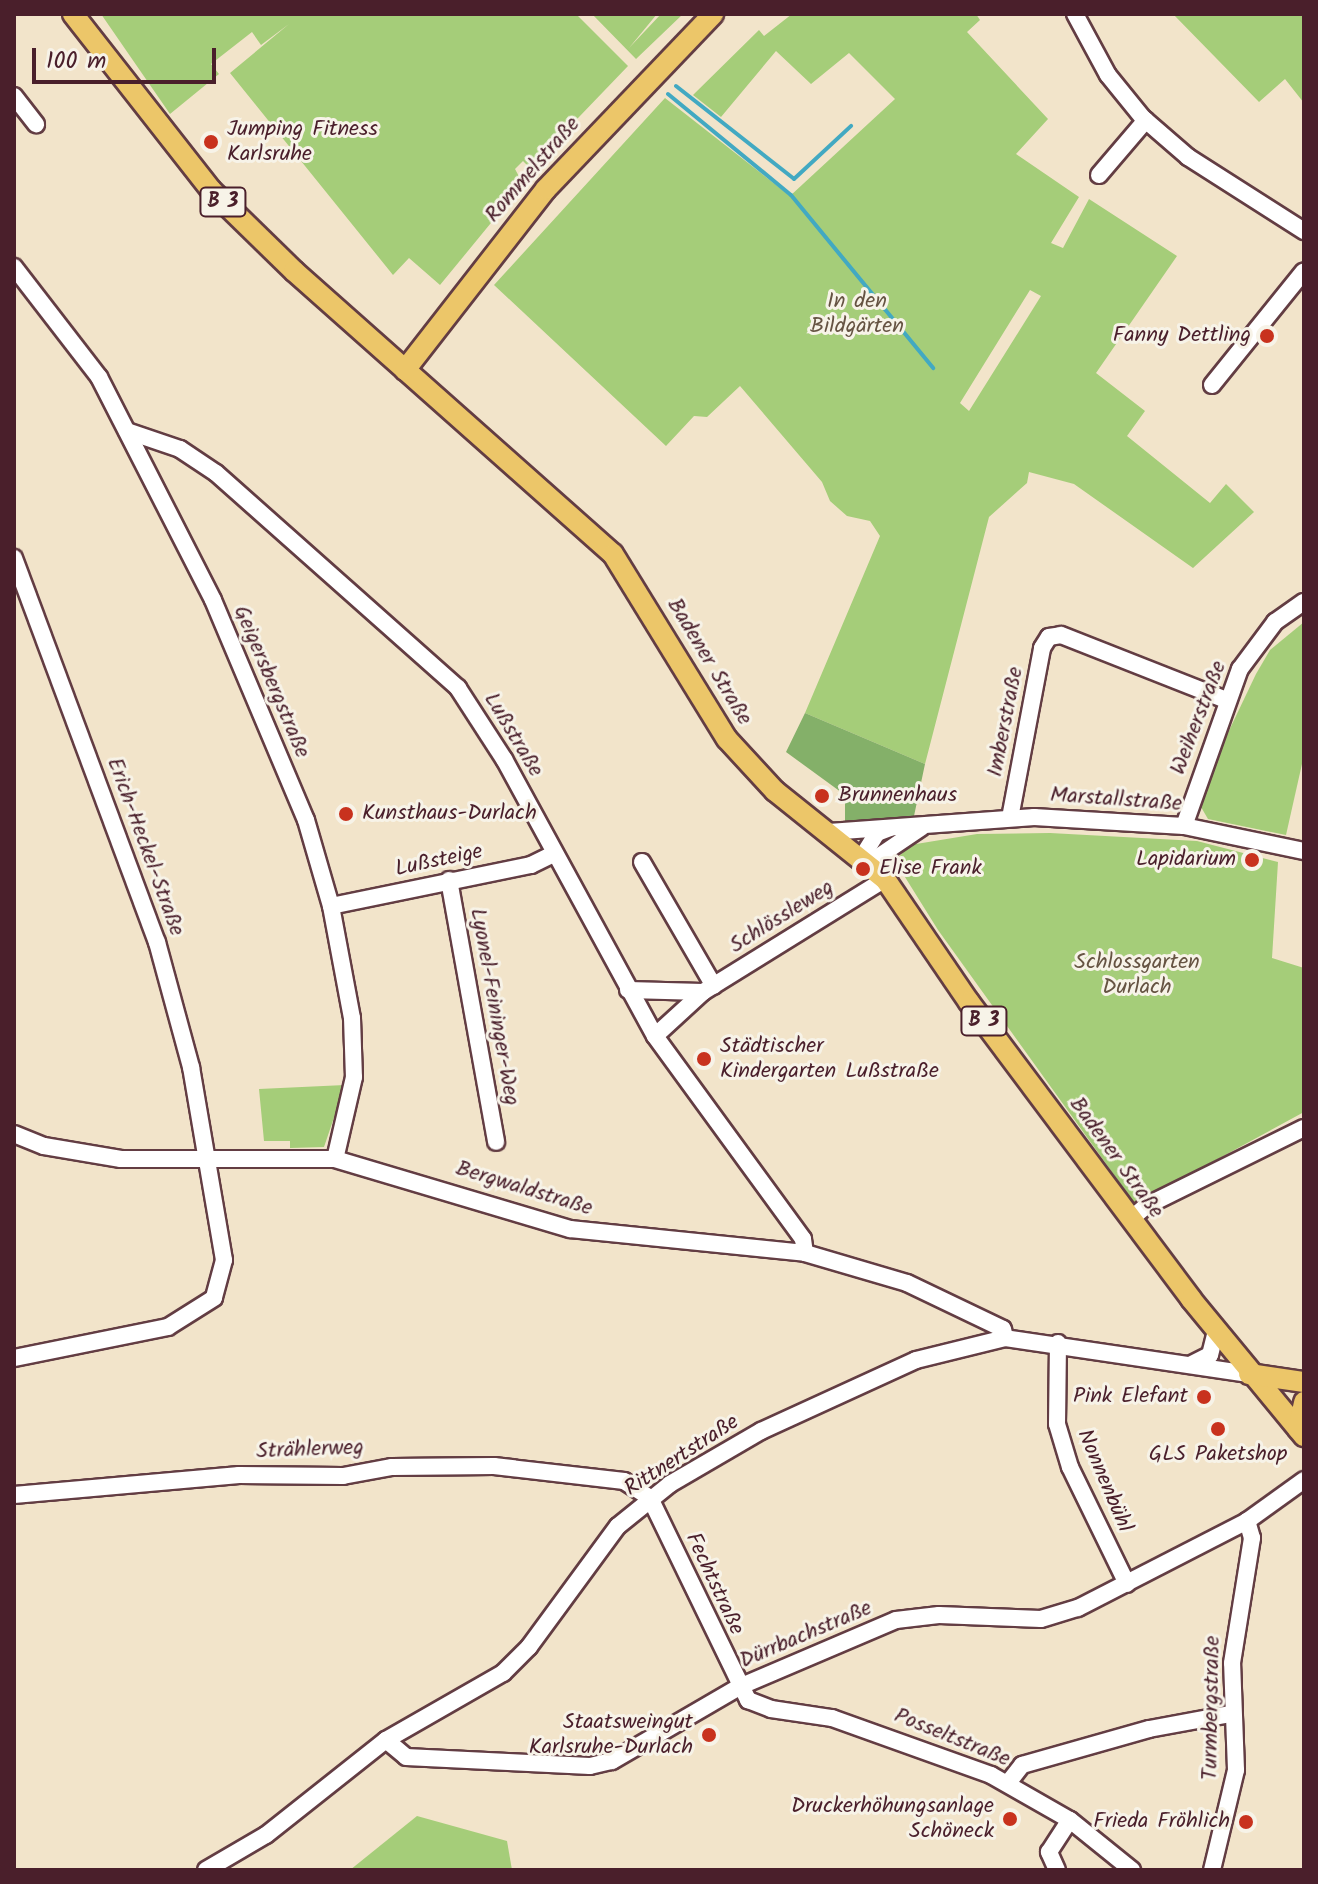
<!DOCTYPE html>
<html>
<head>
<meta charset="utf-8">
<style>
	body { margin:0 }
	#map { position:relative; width:1318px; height:1884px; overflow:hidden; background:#f2e4ca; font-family:Kalam,sans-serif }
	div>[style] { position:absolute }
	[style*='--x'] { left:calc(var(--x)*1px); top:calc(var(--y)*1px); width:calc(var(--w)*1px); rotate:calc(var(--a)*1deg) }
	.green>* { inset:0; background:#a5cd79 }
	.forest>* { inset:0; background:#84b069 }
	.stream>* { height:4px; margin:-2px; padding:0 2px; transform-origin:2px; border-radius:2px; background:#42a9c2 }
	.roads { filter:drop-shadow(2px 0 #633d43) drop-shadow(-2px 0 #633d43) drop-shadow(0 2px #633d43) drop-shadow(0 -2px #633d43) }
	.minor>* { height:16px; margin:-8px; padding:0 8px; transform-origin:8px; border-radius:8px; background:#fff }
	.major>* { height:20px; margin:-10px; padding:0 10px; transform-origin:10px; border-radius:10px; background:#ecc669 }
	.dots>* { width:22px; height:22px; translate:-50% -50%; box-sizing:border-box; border:4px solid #f7f3e8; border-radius:50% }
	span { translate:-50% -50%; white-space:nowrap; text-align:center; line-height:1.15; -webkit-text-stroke:6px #f7f3e8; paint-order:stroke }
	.shield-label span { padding:2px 6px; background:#f7f3e8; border:2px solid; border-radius:6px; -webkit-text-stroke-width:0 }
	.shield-label { font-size:20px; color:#4a1f2b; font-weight:700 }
	.poi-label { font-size:22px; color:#4a1f2b }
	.left { translate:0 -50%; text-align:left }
	.right { translate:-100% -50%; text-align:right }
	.street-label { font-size:22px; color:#4a1f2b }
	.park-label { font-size:22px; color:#655342 }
	.frame { position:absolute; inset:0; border:16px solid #4a1f2b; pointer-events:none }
	.scale { position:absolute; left:32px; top:48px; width:184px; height:36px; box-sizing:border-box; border:4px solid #4a1f2b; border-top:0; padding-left:10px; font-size:24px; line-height:28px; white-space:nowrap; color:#4a1f2b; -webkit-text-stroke:6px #f7f3e8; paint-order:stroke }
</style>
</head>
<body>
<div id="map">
	<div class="green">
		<div style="clip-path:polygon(101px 14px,576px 14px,628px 66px,530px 168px,523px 161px,515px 169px,523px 184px,440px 285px,409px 258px,393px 275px,230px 73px,289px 24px,261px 45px,252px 32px,211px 64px,219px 74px,170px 114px)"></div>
		<div style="clip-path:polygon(592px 14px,657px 14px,629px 48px,661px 14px,683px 14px,636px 59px)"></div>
		<div style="clip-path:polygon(evenodd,792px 14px,976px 14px,980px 20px,967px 32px,1048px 119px,1016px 154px,1079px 197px,1051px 243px,1063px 248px,1089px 199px,1177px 256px,1096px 373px,1145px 411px,1127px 436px,1210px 503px,1226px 484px,1254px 512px,1193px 568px,1074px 484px,1029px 472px,1027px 483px,989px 517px,925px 764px,805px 713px,880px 536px,870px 521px,847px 516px,830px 501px,822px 482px,740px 386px,707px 417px,694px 416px,666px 446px,494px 285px,665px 98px,790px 196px,895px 99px,849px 53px,811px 84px,776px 51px,721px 117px,693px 95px,759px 30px,764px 36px,792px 14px,1030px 290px,1041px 296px,969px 411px,960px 403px,1030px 290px)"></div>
		<div style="clip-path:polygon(1173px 14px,1304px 14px,1304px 103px,1285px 79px,1259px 102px)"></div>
		<div style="clip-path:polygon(1304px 622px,1304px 755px,1286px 835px,1208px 819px,1201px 807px,1225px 739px,1256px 674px,1270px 650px)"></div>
		<div style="clip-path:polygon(1050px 833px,1197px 841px,1278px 862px,1272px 958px,1304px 968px,1304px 1112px,1135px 1204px,938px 930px,895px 861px,910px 845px,977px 834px)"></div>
		<div style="clip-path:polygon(345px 1085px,324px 1147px,290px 1148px,290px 1141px,264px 1141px,259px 1089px)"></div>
		<div style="clip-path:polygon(417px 1816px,507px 1841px,512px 1870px,350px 1870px)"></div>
	</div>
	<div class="forest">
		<div style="clip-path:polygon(805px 713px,925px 764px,914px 816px,845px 823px,845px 795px,786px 752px)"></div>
	</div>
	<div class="stream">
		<div style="--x:676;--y:86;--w:150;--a:38.2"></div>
		<div style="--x:794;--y:179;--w:78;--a:-42.9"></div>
		<div style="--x:668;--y:94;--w:159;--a:39.4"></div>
		<div style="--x:791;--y:195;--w:224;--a:50.6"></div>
	</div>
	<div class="roads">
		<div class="minor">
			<div style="--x:1075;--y:14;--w:69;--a:61.6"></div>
			<div style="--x:1108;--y:75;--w:55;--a:50.9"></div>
			<div style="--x:1143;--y:118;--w:60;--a:40.9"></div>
			<div style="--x:1188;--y:157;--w:138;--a:32.5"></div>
			<div style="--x:14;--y:96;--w:36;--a:52"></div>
			<div style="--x:1099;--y:175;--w:72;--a:-49.5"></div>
			<div style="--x:14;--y:267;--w:139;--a:52.3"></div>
			<div style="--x:99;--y:377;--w:250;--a:62.9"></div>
			<div style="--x:213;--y:600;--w:239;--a:67.1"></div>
			<div style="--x:306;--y:820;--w:90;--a:73.8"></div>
			<div style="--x:331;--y:906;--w:114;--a:79.4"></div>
			<div style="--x:352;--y:1018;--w:59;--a:88.1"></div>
			<div style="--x:354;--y:1077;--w:84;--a:103"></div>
			<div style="--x:1212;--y:385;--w:146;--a:-51.1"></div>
			<div style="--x:127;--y:431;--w:56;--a:18.8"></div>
			<div style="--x:180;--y:449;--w:43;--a:33.7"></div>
			<div style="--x:216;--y:473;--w:324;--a:41.6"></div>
			<div style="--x:458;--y:688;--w:85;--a:57.1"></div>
			<div style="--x:504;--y:759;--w:315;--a:61.4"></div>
			<div style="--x:655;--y:1036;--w:251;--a:53.9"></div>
			<div style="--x:803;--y:1239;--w:14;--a:82"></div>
			<div style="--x:14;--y:558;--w:410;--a:69.6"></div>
			<div style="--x:157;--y:942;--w:130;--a:74.8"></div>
			<div style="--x:191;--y:1067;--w:196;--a:80.3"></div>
			<div style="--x:224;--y:1260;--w:39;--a:105"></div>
			<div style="--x:214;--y:1298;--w:54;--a:147.8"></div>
			<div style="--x:168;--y:1327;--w:157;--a:168.6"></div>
			<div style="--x:1010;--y:818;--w:173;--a:-79.3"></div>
			<div style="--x:1042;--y:648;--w:13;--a:-58"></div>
			<div style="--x:1049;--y:637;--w:12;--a:-9"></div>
			<div style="--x:1061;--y:635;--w:177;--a:21.5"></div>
			<div style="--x:1184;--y:826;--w:167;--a:-70.4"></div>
			<div style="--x:1240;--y:669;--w:59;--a:-53.3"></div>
			<div style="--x:1275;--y:622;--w:35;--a:-35"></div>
			<div style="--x:829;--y:832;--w:206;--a:-4.2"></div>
			<div style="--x:1034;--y:817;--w:150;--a:3.4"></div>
			<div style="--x:1184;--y:826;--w:123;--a:11.8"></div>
			<div style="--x:862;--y:857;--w:28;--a:-58"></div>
			<div style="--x:877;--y:833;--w:14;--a:-21"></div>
			<div style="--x:642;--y:862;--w:143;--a:59.9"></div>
			<div style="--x:869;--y:863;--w:64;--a:-34.2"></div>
			<div style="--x:449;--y:880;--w:266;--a:79.8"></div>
			<div style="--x:331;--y:906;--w:204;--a:-11.6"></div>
			<div style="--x:531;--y:865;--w:25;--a:-26"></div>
			<div style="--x:628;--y:990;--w:75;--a:1.5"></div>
			<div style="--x:655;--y:1036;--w:65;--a:-42.5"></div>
			<div style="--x:703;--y:992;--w:214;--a:-31.8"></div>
			<div style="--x:14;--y:1134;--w:32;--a:22"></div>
			<div style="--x:44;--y:1146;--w:78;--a:9.6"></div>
			<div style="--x:121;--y:1159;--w:214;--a:0"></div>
			<div style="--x:335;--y:1159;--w:245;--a:16.6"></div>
			<div style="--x:570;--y:1229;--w:236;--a:5.8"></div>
			<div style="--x:805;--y:1253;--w:106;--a:16.4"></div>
			<div style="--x:907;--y:1283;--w:106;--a:25.6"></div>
			<div style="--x:1003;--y:1329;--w:9;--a:77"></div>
			<div style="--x:1131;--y:1219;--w:20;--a:-41"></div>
			<div style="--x:1146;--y:1206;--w:176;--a:-26.3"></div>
			<div style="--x:1058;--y:1343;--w:81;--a:90.7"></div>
			<div style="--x:1057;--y:1424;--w:45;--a:73.2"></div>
			<div style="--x:1070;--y:1467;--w:130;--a:64"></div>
			<div style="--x:1192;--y:1364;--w:20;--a:-27"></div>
			<div style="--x:1210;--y:1355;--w:25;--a:-76"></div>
			<div style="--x:14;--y:1495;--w:226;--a:-5.1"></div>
			<div style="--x:239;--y:1475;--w:104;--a:0.6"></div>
			<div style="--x:343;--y:1476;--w:50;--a:-10.4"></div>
			<div style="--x:392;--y:1467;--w:102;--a:-0.6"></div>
			<div style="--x:494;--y:1466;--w:131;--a:6.6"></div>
			<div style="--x:624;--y:1481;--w:31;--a:33"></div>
			<div style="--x:650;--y:1498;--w:225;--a:64.1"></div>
			<div style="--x:748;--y:1700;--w:25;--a:21"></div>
			<div style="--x:771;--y:1709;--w:62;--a:8.4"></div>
			<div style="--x:832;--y:1718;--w:169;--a:19.7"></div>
			<div style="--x:991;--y:1775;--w:91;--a:29.7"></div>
			<div style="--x:1070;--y:1820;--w:80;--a:38.9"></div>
			<div style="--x:386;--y:1740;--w:26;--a:40"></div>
			<div style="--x:406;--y:1757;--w:184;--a:2.8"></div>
			<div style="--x:590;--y:1766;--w:23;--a:-13"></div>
			<div style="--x:612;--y:1761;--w:147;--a:-30.2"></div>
			<div style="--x:739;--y:1687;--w:171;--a:-23.1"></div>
			<div style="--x:896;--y:1620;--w:43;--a:-6.6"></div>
			<div style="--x:939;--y:1615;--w:102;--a:2.2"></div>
			<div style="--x:1041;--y:1619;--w:39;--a:-17"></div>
			<div style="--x:1078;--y:1608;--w:190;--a:-27.2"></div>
			<div style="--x:1247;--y:1521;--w:70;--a:-35.7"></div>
			<div style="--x:1008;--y:1783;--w:23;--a:-52"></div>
			<div style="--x:1022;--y:1765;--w:132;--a:-15.8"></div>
			<div style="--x:1149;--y:1729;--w:82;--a:-10.5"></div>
			<div style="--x:206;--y:1870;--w:69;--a:-30.3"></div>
			<div style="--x:266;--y:1835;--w:153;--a:-38.4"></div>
			<div style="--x:386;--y:1740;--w:135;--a:-29.8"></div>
			<div style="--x:503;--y:1673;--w:37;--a:-45"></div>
			<div style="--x:529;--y:1647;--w:150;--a:-53.7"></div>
			<div style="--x:618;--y:1526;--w:67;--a:-38.9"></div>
			<div style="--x:670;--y:1484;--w:105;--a:-30.2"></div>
			<div style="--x:761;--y:1431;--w:170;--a:-24.6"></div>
			<div style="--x:916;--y:1360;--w:92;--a:-13.9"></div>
			<div style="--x:1005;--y:1338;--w:247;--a:8.4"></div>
			<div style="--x:1057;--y:1870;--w:20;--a:-114"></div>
			<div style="--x:1049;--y:1852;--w:38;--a:-57"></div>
			<div style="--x:1212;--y:1870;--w:103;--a:-76.5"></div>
			<div style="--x:1236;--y:1770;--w:107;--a:-92.1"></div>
			<div style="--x:1232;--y:1663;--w:127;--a:-80.9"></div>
			<div style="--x:1252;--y:1538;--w:18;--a:-106"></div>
		</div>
		<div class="major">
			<div style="--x:73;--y:14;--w:224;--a:51.9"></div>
			<div style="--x:211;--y:190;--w:116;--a:44.3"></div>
			<div style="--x:294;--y:271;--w:426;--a:41.6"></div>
			<div style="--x:613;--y:554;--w:217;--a:58.4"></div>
			<div style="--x:727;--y:739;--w:71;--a:47.3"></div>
			<div style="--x:775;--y:791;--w:141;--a:38.7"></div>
			<div style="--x:885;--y:879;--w:149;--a:55.7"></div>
			<div style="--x:969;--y:1002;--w:371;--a:53.2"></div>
			<div style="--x:1191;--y:1299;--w:178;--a:50.5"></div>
			<div style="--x:405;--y:370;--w:229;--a:-52.1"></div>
			<div style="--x:546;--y:189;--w:242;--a:-46.3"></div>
			<div style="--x:1249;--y:1374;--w:56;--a:8.3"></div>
			<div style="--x:1298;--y:1429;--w:28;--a:-77"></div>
		</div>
	</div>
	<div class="dots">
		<div style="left:211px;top:142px;background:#c8321e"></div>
		<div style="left:1267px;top:336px;background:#c8321e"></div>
		<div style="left:822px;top:796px;background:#c8321e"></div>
		<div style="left:346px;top:814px;background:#c8321e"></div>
		<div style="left:1252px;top:860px;background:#c8321e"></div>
		<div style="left:863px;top:869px;background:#c8321e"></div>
		<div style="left:704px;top:1059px;background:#c8321e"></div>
		<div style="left:1204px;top:1397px;background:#c8321e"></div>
		<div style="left:1218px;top:1429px;background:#c8321e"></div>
		<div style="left:709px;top:1735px;background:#c8321e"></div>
		<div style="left:1010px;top:1819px;background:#c8321e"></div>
		<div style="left:1246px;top:1822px;background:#c8321e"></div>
	</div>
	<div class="shield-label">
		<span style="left:223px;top:202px">B 3</span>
		<span style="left:984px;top:1021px">B 3</span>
	</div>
	<div class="poi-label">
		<span class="left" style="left:227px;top:142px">Jumping Fitness<br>Karlsruhe</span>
		<span class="right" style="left:1251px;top:336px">Fanny Dettling</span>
		<span class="left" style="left:838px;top:796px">Brunnenhaus</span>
		<span class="left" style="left:362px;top:814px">Kunsthaus-Durlach</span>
		<span class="right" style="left:1236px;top:860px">Lapidarium</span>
		<span class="left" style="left:879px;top:869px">Elise Frank</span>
		<span class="left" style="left:720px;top:1059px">Städtischer<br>Kindergarten Lußstraße</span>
		<span class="right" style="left:1188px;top:1397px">Pink Elefant</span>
		<span style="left:1218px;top:1455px">GLS Paketshop</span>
		<span class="right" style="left:693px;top:1735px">Staatsweingut<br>Karlsruhe-Durlach</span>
		<span class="right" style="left:994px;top:1819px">Druckerhöhungsanlage<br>Schöneck</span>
		<span class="right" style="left:1230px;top:1822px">Frieda Fröhlich</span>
	</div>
	<div class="street-label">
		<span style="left:533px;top:170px;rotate:-49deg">Rommelstraße</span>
		<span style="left:709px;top:662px;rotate:59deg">Badener Straße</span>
		<span style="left:271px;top:682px;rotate:67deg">Geigersbergstraße</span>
		<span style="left:1199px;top:718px;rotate:-69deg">Weiherstraße</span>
		<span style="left:1006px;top:722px;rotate:-79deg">Imberstraße</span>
		<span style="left:513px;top:735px;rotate:59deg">Lußstraße</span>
		<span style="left:1116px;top:800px;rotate:4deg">Marstallstraße</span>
		<span style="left:145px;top:847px;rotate:70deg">Erich-Heckel-Straße</span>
		<span style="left:439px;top:861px;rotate:-12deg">Lußsteige</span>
		<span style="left:782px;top:917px;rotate:-32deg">Schlössleweg</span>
		<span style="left:494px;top:1007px;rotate:80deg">Lyonel-Feininger-Weg</span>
		<span style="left:1116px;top:1158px;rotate:54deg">Badener Straße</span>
		<span style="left:524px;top:1189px;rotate:17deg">Bergwaldstraße</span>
		<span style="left:310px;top:1450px;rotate:-2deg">Strählerweg</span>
		<span style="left:682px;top:1456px;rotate:-33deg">Rittnertstraße</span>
		<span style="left:1104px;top:1481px;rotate:67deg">Nonnenbühl</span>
		<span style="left:714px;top:1584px;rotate:65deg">Fechtstraße</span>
		<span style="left:806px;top:1635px;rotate:-23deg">Dürrbachstraße</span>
		<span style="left:1212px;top:1708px;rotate:-89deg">Turmbergstraße</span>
		<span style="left:952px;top:1738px;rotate:22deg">Posseltstraße</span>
	</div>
	<div class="park-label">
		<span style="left:857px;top:314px">In den<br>Bildgärten</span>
		<span style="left:1137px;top:975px">Schlossgarten<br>Durlach</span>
	</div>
	<div class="frame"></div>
	<div class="scale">100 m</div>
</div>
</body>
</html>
